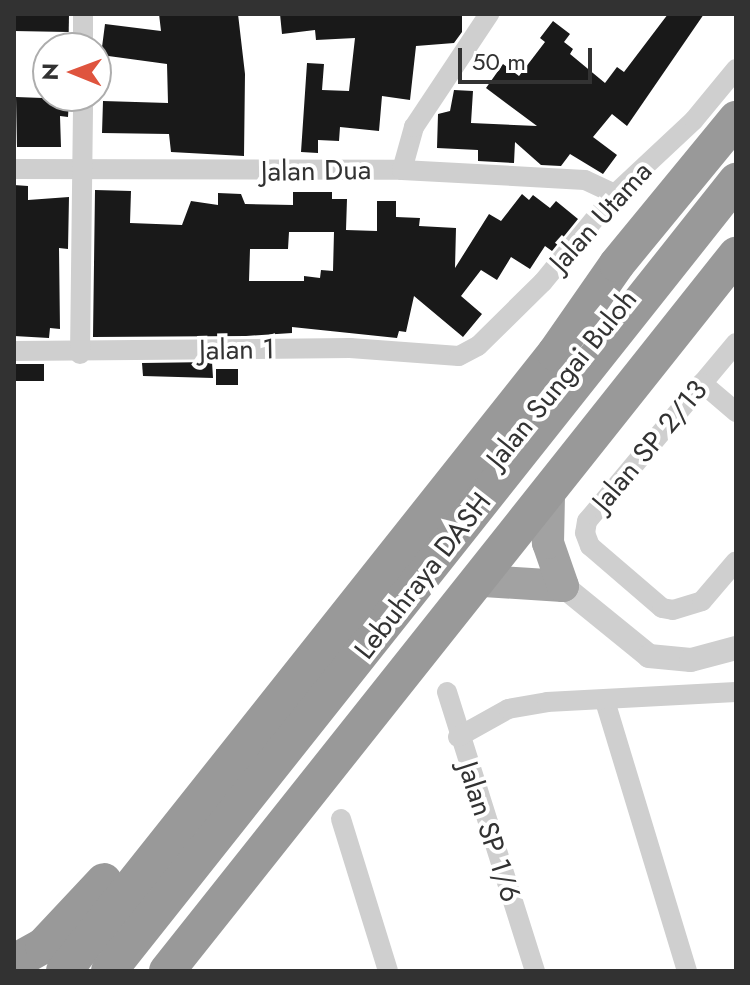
<!DOCTYPE html>
<html>
<head>
<meta charset="utf-8">
<style>
	body { margin:0 }
	#map { position:relative; width:750px; height:985px; overflow:hidden; background:#fff; font-family:Jost,sans-serif }
	div>[style] { position:absolute }
	[style*='--x'] { left:calc(var(--x)*1px); top:calc(var(--y)*1px); width:calc(var(--w)*1px); rotate:calc(var(--a)*1deg) }
	.building>* { inset:0; background:#191919; transform-origin:0 0 }
	.minor>* { height:20px; margin:-10px; padding:0 10px; transform-origin:10px; border-radius:10px; background:#cfcfcf }
	.tertiary>* { height:24px; margin:-12px; padding:0 12px; transform-origin:12px; border-radius:12px; background:#cfcfcf }
	.trunk>* { height:32px; margin:-16px; padding:0 16px; transform-origin:16px; border-radius:16px; background:#a2a2a2 }
	.motorway>* { height:36px; margin:-18px; padding:0 18px; transform-origin:18px; border-radius:18px; background:#999 }
	.motorway-bridge>* { height:36px; margin:-18px; padding:0 18px; transform-origin:18px; border-radius:18px; background:#999 }
	span { translate:-50% -50%; white-space:nowrap; text-align:center; line-height:1.15; -webkit-text-stroke:8px #fff; paint-order:stroke }
	.street-label { font-size:28px; color:#323232 }
	.frame { position:absolute; inset:0; border:16px solid #323232; pointer-events:none }
	.north { position:absolute; left:32px; top:32px; width:80px; height:80px; box-sizing:border-box; background:#fff; border:2px solid #adadad; border-radius:50%; rotate:271deg; font-size:22px; font-weight:700; line-height:32px; text-align:center; color:#323232 }
	.north::after { content:''; display:block; margin:auto; width:28px; height:36px; background:#df543e; clip-path:polygon(50% 0,100% 100%,50% 72%,0 100%) }
	.scale { position:absolute; left:458px; top:48px; width:134px; height:36px; box-sizing:border-box; border:4px solid #323232; border-top:0; padding-left:10px; font-size:24px; line-height:28px; white-space:nowrap; color:#323232; -webkit-text-stroke:6px #fff; paint-order:stroke }
</style>
</head>
<body>
<div id="map">
	<div class="building">
		<div style="left:14px;top:14px;width:55px;height:17px;rotate:1deg"></div>
		<div style="clip-path:polygon(159px 14px,238px 14px,245px 74px,244px 156px,171px 152px,169px 134px,102px 133px,103px 101px,168px 103px,167px 64px,101px 55px,105px 24px,161px 31px)"></div>
		<div style="clip-path:polygon(280px 14px,462px 14px,462px 32px,454px 43px,416px 46px,410px 100px,382px 96px,379px 131px,340px 127px,339px 141px,318px 140px,318px 153px,301px 152px,307px 63px,324px 64px,322px 90px,349px 91px,355px 38px,316px 40px,315px 30px,282px 34px)"></div>
		<div style="clip-path:polygon(668px 14px,704px 14px,627px 126px,612px 114px,593px 137px,617px 155px,603px 174px,570px 154px,561px 166px,541px 165px,515px 142px,514px 163px,478px 161px,478px 150px,437px 148px,438px 114px,450px 111px,454px 90px,473px 91px,471px 123px,537px 126px,486px 88px,503px 64px,519px 76px,545px 42px,540px 38px,553px 21px,570px 34px,564px 42px,573px 49px,570px 54px,605px 83px,617px 67px,624px 72px)"></div>
		<div style="clip-path:polygon(16px 97px,69px 99px,68px 117px,60px 116px,61px 147px,17px 147px)"></div>
		<div style="clip-path:polygon(14px 185px,28px 186px,28px 200px,69px 197px,68px 249px,59px 248px,60px 329px,50px 328px,49px 338px,14px 336px)"></div>
		<div style="clip-path:polygon(evenodd,95px 190px,131px 191px,130px 223px,182px 225px,191px 201px,218px 205px,218px 193px,241px 194px,245px 204px,293px 205px,293px 192px,332px 192px,332px 199px,347px 199px,346px 230px,377px 231px,377px 201px,396px 201px,396px 217px,420px 218px,419px 226px,456px 228px,455px 268px,489px 214px,501px 221px,522px 194px,529px 200px,533px 195px,550px 208px,556px 201px,578px 219px,552px 251px,545px 246px,530px 269px,511px 257px,497px 280px,481px 270px,461px 296px,482px 314px,463px 337px,414px 296px,406px 332px,399px 331px,397px 338px,292px 327px,292px 333px,246px 336px,93px 337px,95px 190px,289px 232px,334px 232px,333px 271px,321px 270px,320px 278px,304px 276px,304px 281px,249px 281px,250px 249px,288px 249px,289px 232px)"></div>
		<div style="clip-path:polygon(212px 362px,213px 378px,143px 376px,142px 363px)"></div>
		<div style="left:14px;top:364px;width:30px;height:17px"></div>
		<div style="left:216px;top:369px;width:22px;height:16px"></div>
	</div>
	<div class="minor">
		<div style="--x:83;--y:48;--w:34;--a:-90"></div>
		<div style="--x:14;--y:169;--w:388;--a:0.1"></div>
		<div style="--x:402;--y:170;--w:183;--a:3.1"></div>
		<div style="--x:585;--y:180;--w:33;--a:25"></div>
		<div style="--x:402;--y:170;--w:45;--a:-74.4"></div>
		<div style="--x:414;--y:127;--w:136;--a:-56.4"></div>
		<div style="--x:736;--y:343;--w:232;--a:129.9"></div>
		<div style="--x:587;--y:521;--w:12;--a:99"></div>
		<div style="--x:585;--y:533;--w:14;--a:69"></div>
		<div style="--x:590;--y:546;--w:95;--a:40.7"></div>
		<div style="--x:662;--y:608;--w:11;--a:10"></div>
		<div style="--x:673;--y:610;--w:30;--a:-17"></div>
		<div style="--x:702;--y:601;--w:52;--a:-49.6"></div>
		<div style="--x:14;--y:351;--w:336;--a:-0.5"></div>
		<div style="--x:350;--y:348;--w:109;--a:4.2"></div>
		<div style="--x:459;--y:356;--w:21;--a:-28"></div>
		<div style="--x:478;--y:346;--w:91;--a:-44.6"></div>
		<div style="--x:543;--y:282;--w:114;--a:-50.7"></div>
		<div style="--x:615;--y:194;--w:108;--a:-43.1"></div>
		<div style="--x:694;--y:120;--w:66;--a:-50.5"></div>
		<div style="--x:80;--y:354;--w:258;--a:-89.3"></div>
		<div style="--x:702;--y:383;--w:45;--a:40.5"></div>
		<div style="--x:447;--y:692;--w:293;--a:72.5"></div>
		<div style="--x:605;--y:701;--w:282;--a:73.1"></div>
		<div style="--x:458;--y:737;--w:57;--a:-29.2"></div>
		<div style="--x:508;--y:709;--w:40;--a:-10"></div>
		<div style="--x:547;--y:702;--w:189;--a:-3"></div>
		<div style="--x:341;--y:819;--w:159;--a:72.8"></div>
	</div>
	<div class="tertiary">
		<div style="--x:563;--y:586;--w:111;--a:39.1"></div>
		<div style="--x:649;--y:656;--w:42;--a:5.4"></div>
		<div style="--x:691;--y:660;--w:47;--a:-14.9"></div>
	</div>
	<div class="trunk">
		<div style="--x:484;--y:581;--w:79;--a:3.6"></div>
		<div style="--x:563;--y:586;--w:46;--a:-109.2"></div>
		<div style="--x:548;--y:543;--w:47;--a:-88.8"></div>
	</div>
	<div class="motorway">
		<div style="--x:14;--y:962;--w:33;--a:-29"></div>
		<div style="--x:43;--y:946;--w:89;--a:-46.8"></div>
		<div style="--x:64;--y:971;--w:789;--a:-51.53"></div>
		<div style="--x:555;--y:353;--w:108;--a:-55.1"></div>
		<div style="--x:617;--y:264;--w:188;--a:-50.6"></div>
	</div>
	<div class="motorway-bridge">
		<div style="--x:109;--y:971;--w:1009;--a:-51.56"></div>
		<div style="--x:167;--y:971;--w:915;--a:-51.53"></div>
	</div>
	<div class="street-label">
		<span style="left:316px;top:171px;rotate:-1deg">Jalan Dua</span>
		<span style="left:601px;top:217px;rotate:-48deg">Jalan Utama</span>
		<span style="left:237px;top:350px;rotate:-1deg">Jalan 1</span>
		<span style="left:562px;top:379px;rotate:-51deg">Jalan Sungai Buloh</span>
		<span style="left:650px;top:446px;rotate:-50deg">Jalan SP 2/13</span>
		<span style="left:423px;top:576px;rotate:-52deg">Lebuhraya DASH</span>
		<span style="left:489px;top:832px;rotate:72deg">Jalan SP 1/6</span>
	</div>
	<div class="frame"></div>
	<div class="north">N</div>
	<div class="scale">50 m</div>
</div>
</body>
</html>
